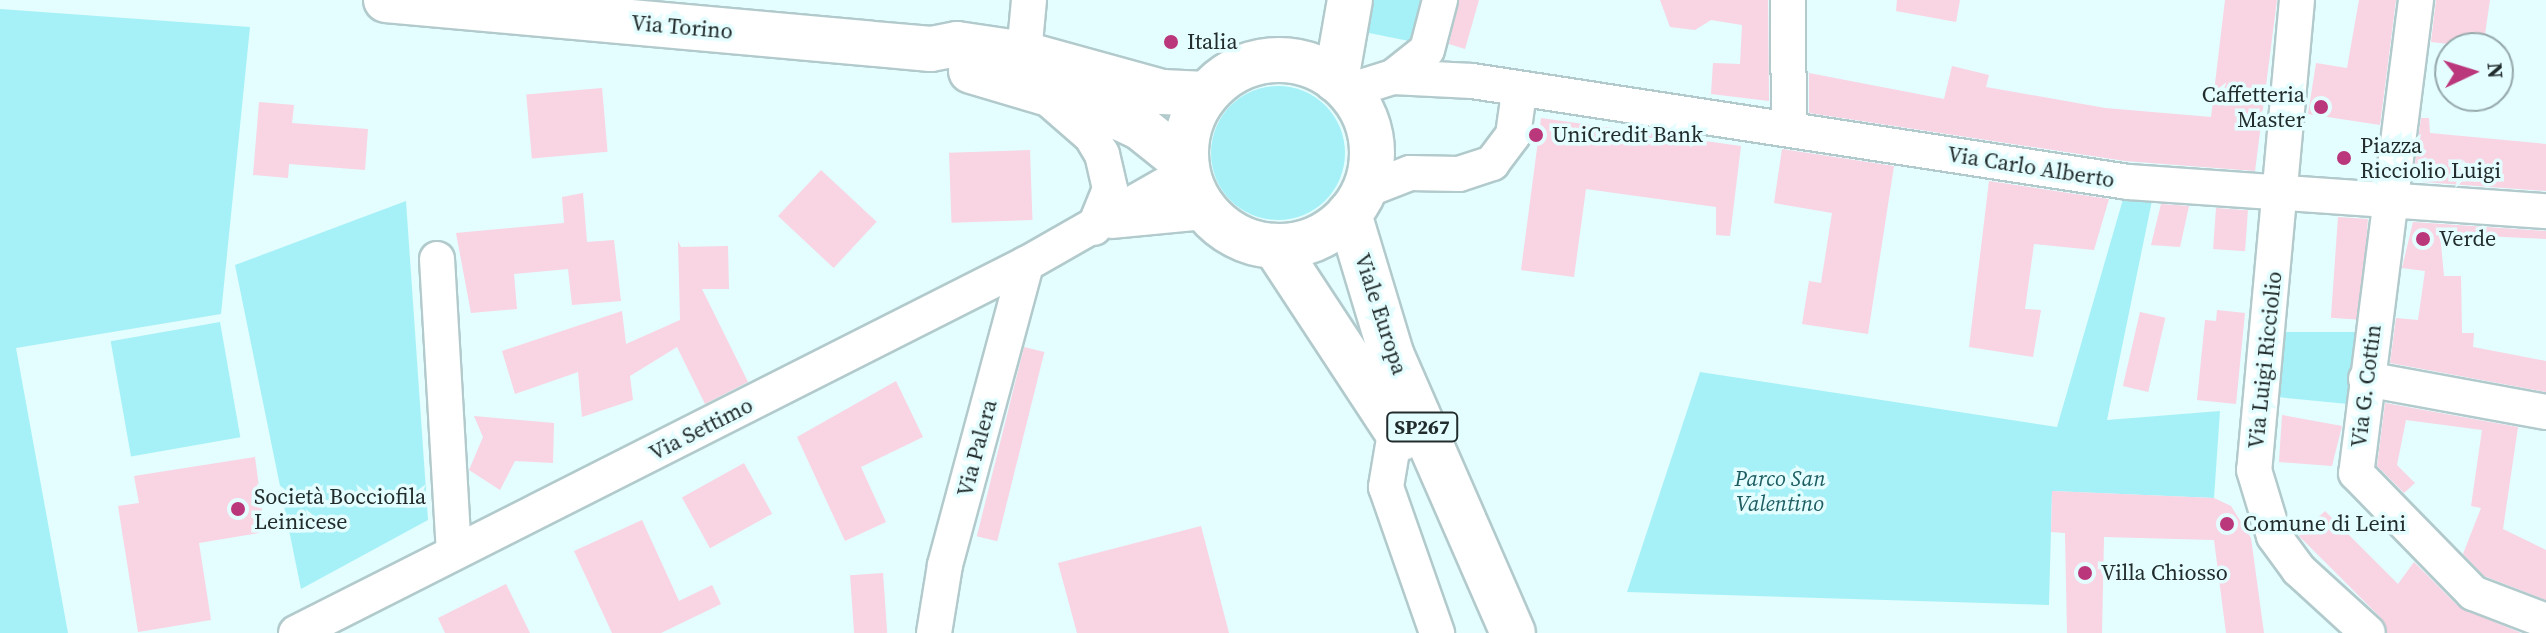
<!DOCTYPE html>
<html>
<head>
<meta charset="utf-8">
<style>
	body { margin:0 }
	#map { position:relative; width:2546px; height:633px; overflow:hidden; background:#e4fdff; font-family:"Source Serif 4",serif }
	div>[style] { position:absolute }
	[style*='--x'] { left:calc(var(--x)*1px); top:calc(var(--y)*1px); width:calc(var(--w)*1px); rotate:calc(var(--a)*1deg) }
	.green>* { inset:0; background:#a6f1f7; transform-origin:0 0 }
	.round { border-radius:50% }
	.building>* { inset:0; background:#f9d4e2; transform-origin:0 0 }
	.roads { filter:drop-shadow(2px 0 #b2cacc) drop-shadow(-2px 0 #b2cacc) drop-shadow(0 2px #b2cacc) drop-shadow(0 -2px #b2cacc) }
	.minor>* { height:34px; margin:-17px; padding:0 17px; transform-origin:17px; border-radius:17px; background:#fff }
	.major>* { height:44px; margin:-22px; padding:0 22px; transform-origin:22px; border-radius:22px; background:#fff }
	.major>.ring { margin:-22px; padding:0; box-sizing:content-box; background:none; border:44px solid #fff; border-radius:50% }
	.dots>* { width:22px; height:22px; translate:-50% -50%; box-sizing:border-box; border:4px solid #e4fdff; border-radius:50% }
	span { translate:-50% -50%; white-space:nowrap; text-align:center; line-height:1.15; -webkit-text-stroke:7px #e4fdff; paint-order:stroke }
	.shield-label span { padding:2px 6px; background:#e4fdff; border:2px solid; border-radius:6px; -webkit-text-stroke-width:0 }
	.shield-label { font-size:20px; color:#222c2c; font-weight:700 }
	.street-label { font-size:22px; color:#222c2c }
	.poi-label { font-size:22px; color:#222c2c }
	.left { translate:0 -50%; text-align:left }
	.right { translate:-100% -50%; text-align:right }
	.park-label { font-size:22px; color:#1d5d62; font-style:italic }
	.north { position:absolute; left:2434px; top:32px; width:80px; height:80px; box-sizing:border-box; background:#e4fdff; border:2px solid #96a9ab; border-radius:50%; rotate:86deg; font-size:22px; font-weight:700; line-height:32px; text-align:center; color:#222c2c }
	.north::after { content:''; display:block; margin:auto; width:28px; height:36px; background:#bb377b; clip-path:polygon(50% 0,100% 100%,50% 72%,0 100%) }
</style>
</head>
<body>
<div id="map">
	<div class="green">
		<div style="clip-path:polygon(1366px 0,1428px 0,1409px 41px,1359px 31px)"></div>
		<div style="clip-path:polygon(0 9px,250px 27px,221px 314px,16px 348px,68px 633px,0 633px)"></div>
		<div class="round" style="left:1211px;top:86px;width:134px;height:134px"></div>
		<div style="clip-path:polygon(2128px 182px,2155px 186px,2107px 420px,2220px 411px,2214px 498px,2052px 491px,2049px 605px,1627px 592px,1700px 372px,2057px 427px)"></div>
		<div style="clip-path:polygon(406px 201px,428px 520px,301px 589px,235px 265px)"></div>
		<div style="left:220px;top:322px;width:117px;height:111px;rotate:80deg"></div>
		<div style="clip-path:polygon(2286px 332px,2356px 332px,2348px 404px,2277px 397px)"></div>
	</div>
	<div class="building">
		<div style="clip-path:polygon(1459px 0,1479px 0,1465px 49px,1449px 44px)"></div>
		<div style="clip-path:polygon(1660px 0,1768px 0,1769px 101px,1711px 94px,1713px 63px,1740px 64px,1742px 25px,1711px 20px,1695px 30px,1670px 27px)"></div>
		<div style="clip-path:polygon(1897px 0,1960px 0,1956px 22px,1896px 11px)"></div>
		<div style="clip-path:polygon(2225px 0,2277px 0,2255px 171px,2125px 161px,1809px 113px,1809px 73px,1944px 99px,1952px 66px,1989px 75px,1986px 87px,2105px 108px,2211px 117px)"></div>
		<div style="clip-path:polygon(2359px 0,2396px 0,2380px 125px,2308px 114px,2316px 63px,2347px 68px)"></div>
		<div style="clip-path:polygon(2436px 0,2490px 0,2483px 48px,2431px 42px)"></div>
		<div style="left:602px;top:88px;width:64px;height:76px;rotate:85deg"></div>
		<div style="clip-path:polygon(259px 102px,294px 105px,292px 123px,368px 129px,365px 170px,289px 164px,288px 178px,253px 175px)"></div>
		<div style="clip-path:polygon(1541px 118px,1741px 146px,1730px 236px,1716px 235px,1716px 207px,1586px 189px,1574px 277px,1521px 270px)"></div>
		<div style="clip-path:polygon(2421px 118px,2429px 118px,2430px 133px,2546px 144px,2546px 191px,2423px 182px,2415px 164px)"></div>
		<div style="clip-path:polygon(1782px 149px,1894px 166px,1868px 334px,1802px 324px,1809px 281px,1821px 283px,1832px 213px,1774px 203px)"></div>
		<div style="left:1030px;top:150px;width:70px;height:81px;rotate:88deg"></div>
		<div style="left:821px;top:170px;width:76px;height:63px;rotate:43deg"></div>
		<div style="clip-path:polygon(1989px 181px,2109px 199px,2094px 250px,2034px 244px,2025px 309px,2041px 310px,2033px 357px,1969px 347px)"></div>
		<div style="clip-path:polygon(583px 193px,587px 242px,614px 240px,621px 301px,572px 305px,568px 269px,514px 274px,517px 309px,471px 313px,456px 233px,564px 223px,562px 197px)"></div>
		<div style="clip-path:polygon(2161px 204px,2189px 206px,2180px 247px,2151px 245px)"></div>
		<div style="left:2216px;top:208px;width:32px;height:41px;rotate:4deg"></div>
		<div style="left:2338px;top:217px;width:30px;height:101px;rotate:4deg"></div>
		<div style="clip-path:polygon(2413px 222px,2546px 231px,2546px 239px,2440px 234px,2444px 276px,2461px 276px,2462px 333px,2474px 333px,2473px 347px,2546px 361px,2546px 392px,2390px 363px,2396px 318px,2418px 320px,2425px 271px,2402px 268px)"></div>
		<div style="clip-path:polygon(678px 241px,681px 247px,728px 246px,729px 289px,702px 289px,748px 382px,705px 404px,677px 347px,630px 376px,633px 400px,582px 417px,578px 372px,515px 394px,502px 351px,622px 311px,626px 344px,680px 320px)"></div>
		<div style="clip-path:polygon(2217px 310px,2245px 313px,2236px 404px,2197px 400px,2205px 320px,2216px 321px)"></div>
		<div style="left:2140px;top:312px;width:26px;height:76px;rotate:13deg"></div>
		<div style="left:1024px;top:347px;width:21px;height:195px;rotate:14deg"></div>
		<div style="clip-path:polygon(896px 381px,923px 437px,861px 467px,886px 522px,845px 541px,797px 437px)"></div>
		<div style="clip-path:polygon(2385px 403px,2518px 427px,2503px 529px,2546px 550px,2546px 600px,2484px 576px,2463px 554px,2481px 508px,2471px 506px,2482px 430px,2406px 420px,2397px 465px,2415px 483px,2404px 493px,2377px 466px)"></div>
		<div style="clip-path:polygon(2282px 415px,2342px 426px,2332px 466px,2279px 462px)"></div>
		<div style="clip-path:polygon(474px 416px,554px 423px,553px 463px,515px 461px,500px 490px,469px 470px,483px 437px)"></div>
		<div style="clip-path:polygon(255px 457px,265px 532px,199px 543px,211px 620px,138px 632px,118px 506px,139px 503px,134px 476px)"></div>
		<div style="left:744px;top:463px;width:58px;height:71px;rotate:61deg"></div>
		<div style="clip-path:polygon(2052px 491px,2214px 498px,2231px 506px,2251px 538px,2264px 633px,2226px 633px,2214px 540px,2104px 537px,2102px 633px,2067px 633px,2065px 533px,2051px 532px)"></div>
		<div style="clip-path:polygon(2325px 511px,2398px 584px,2414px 562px,2459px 607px,2521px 633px,2387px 633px,2381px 618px,2299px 536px)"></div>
		<div style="clip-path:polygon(642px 520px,679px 601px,712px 585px,721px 604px,661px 633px,612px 633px,574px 551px)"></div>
		<div style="clip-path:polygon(1201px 526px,1229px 633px,1077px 633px,1058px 563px)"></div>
		<div style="left:883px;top:573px;width:60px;height:33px;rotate:86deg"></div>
		<div style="clip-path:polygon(506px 584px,530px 633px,445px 633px,438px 618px)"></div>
	</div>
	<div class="roads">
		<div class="minor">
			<div style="--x:1788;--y:0;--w:128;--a:89.6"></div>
			<div style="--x:2297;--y:0;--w:472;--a:95.2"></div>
			<div style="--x:2254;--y:470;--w:69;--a:73.1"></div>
			<div style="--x:2274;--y:536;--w:42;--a:53.7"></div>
			<div style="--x:2299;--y:570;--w:93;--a:42.4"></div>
			<div style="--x:2416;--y:0;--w:477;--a:97.2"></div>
			<div style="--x:2356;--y:473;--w:168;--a:45.7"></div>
			<div style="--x:2473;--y:593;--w:78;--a:21"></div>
			<div style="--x:1024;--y:54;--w:54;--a:-84.7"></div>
			<div style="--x:1393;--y:77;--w:43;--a:-38.5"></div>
			<div style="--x:1427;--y:50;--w:52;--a:-75.4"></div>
			<div style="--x:1348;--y:91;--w:47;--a:-17.3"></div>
			<div style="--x:1393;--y:77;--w:79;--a:2.9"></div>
			<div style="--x:1472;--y:81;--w:664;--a:8.75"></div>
			<div style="--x:2128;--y:182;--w:419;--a:4"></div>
			<div style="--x:1046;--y:97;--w:60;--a:40.9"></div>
			<div style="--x:1091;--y:136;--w:21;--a:59"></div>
			<div style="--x:1102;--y:154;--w:36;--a:77"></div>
			<div style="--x:1110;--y:189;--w:42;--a:112.3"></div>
			<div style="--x:1364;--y:191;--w:49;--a:-21.4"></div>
			<div style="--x:1410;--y:173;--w:49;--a:1.2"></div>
			<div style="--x:1459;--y:174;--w:35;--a:-18"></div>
			<div style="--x:1492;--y:163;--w:35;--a:-53"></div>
			<div style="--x:1513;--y:135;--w:42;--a:-81.9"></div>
			<div style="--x:1112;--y:221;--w:94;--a:-5.5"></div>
			<div style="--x:437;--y:259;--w:294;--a:86.7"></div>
			<div style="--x:2366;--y:379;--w:183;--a:10.4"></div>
			<div style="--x:1396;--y:427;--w:61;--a:99.5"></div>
			<div style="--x:1386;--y:487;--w:155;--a:70.7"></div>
			<div style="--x:296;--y:633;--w:818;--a:-26.82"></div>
			<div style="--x:1026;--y:264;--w:185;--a:-29.7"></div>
			<div style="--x:934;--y:633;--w:69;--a:-80.8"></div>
			<div style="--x:945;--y:565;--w:312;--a:-74.9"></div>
		</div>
		<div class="major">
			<div style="--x:386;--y:0;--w:547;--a:5.14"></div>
			<div style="--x:931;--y:49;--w:26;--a:-11"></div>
			<div style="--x:957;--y:44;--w:68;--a:8.5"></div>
			<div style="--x:1024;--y:54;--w:143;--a:15.4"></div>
			<div style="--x:1162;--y:92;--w:44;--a:2.6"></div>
			<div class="ring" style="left:1186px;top:60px;width:142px;height:142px"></div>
			<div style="--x:971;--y:71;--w:138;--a:16.5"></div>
			<div style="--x:1103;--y:110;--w:42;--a:25.3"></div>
			<div style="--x:1141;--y:128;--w:58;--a:38.7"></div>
			<div style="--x:1336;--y:80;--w:81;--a:-80.1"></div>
			<div style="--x:1349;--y:214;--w:148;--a:73.2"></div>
			<div style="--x:1392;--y:356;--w:302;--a:66.4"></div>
			<div style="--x:1275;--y:246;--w:230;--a:56.7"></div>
		</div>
	</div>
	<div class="dots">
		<div style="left:1171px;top:42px;background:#bb377b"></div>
		<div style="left:2321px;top:107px;background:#bb377b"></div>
		<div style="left:1536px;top:135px;background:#bb377b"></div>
		<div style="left:2344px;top:158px;background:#bb377b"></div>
		<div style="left:2423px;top:239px;background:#bb377b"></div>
		<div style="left:238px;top:509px;background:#bb377b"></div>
		<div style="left:2227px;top:524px;background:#bb377b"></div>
		<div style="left:2085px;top:573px;background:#bb377b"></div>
	</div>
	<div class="shield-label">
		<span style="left:1422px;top:427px">SP267</span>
	</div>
	<div class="street-label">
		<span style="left:682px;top:27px;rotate:5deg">Via Torino</span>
		<span style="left:2031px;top:167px;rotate:9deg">Via Carlo Alberto</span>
		<span style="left:1381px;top:314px;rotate:72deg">Viale Europa</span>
		<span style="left:2265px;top:360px;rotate:-84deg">Via Luigi Ricciolio</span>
		<span style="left:2366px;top:386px;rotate:-83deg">Via G. Cottin</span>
		<span style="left:701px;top:429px;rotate:-27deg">Via Settimo</span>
		<span style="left:977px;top:448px;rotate:-75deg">Via Palera</span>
	</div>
	<div class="poi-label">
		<span class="left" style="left:1187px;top:42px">Italia</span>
		<span class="right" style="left:2305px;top:107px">Caffetteria<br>Master</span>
		<span class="left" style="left:1552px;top:135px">UniCredit Bank</span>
		<span class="left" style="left:2360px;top:158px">Piazza<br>Ricciolio Luigi</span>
		<span class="left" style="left:2439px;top:239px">Verde</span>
		<span class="left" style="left:254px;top:509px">Società Bocciofila<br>Leinicese</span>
		<span class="left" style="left:2243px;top:524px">Comune di Leini</span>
		<span class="left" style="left:2101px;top:573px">Villa Chiosso</span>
	</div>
	<div class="park-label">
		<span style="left:1780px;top:491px">Parco San<br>Valentino</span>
	</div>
	<div class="north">N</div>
</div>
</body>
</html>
